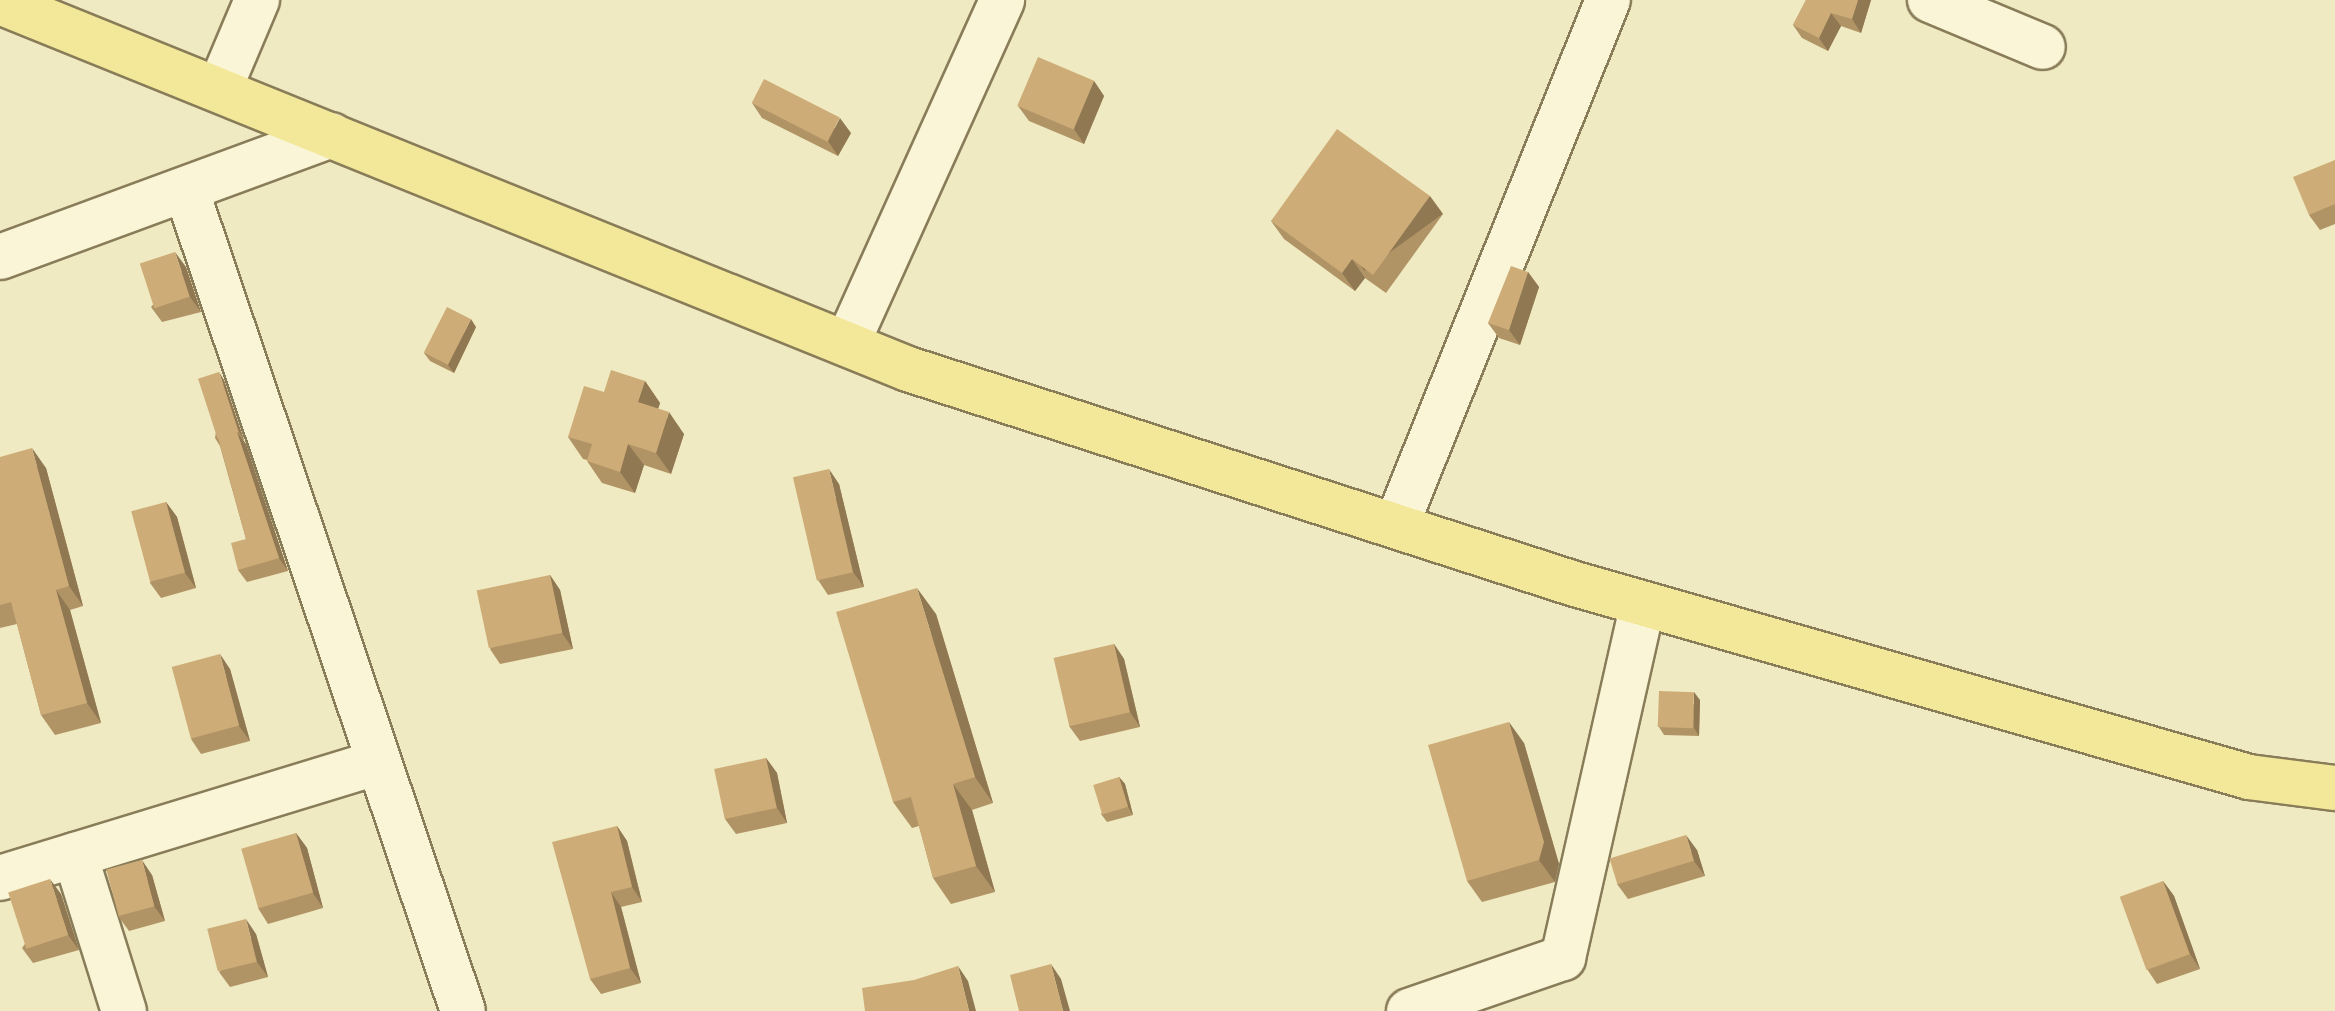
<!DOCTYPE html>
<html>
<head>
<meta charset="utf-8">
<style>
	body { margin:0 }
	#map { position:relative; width:2335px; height:1011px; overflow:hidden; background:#efeac2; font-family:"Playfair Display",serif }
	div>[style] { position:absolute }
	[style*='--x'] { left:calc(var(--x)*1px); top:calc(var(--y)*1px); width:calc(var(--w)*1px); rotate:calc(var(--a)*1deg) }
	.roads { filter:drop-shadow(2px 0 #897c59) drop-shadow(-2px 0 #897c59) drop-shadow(0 2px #897c59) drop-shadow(0 -2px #897c59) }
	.minor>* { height:44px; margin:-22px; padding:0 22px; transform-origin:22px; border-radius:22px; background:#f9f5d6 }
	.major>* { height:44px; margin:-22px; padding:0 22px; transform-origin:22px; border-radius:22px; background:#f3e899 }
	.wall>* { inset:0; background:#b19466 }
	.shaded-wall>* { inset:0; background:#907853; transform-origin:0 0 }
	.building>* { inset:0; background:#ceac77; transform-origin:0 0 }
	span { translate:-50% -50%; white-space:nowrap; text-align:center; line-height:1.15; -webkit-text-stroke:8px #f6f2d2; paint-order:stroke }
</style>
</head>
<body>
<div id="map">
	<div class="roads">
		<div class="minor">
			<div style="--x:1930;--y:0;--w:122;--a:22.6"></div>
			<div style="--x:219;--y:90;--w:98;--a:-67.1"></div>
			<div style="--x:186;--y:189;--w:867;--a:71.38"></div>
			<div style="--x:0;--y:257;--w:353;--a:-20.2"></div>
			<div style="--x:847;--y:344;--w:377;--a:-65.7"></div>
			<div style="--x:1396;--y:526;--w:567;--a:-68.05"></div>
			<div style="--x:75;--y:855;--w:164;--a:72.6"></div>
			<div style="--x:0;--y:878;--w:396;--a:-17"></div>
			<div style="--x:1409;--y:1011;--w:163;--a:-19"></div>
			<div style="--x:1563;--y:958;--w:363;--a:-77.3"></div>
		</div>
		<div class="major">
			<div style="--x:0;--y:2;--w:979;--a:22.01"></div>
			<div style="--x:908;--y:369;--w:701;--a:17.87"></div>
			<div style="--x:1575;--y:584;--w:701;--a:15.98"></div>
			<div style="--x:2249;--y:777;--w:87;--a:7.3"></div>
		</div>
	</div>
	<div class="wall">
		<div style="clip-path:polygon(1806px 0,1871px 0,1861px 33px,1841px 26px,1828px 51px,1802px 38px,1793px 25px)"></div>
		<div style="clip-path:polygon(1094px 81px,1104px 96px,1084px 144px,1029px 121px,1018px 106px)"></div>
		<div style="clip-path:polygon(752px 103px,851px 133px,838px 156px,762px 118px)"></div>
		<div style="clip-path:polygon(2335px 160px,2335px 224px,2320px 230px,2309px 215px)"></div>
		<div style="clip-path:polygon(1443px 214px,1386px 293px,1365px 278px,1355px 291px,1284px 239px,1271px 221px)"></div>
		<div style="clip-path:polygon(186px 267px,201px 312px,162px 322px,151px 307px)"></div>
		<div style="clip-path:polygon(1528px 272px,1539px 287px,1520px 345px,1499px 338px,1488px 323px)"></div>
		<div style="clip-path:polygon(476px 327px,454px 373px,430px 361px,424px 353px)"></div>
		<div style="clip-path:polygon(224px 380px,244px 440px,243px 440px,246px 444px,288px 571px,247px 582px,238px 570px,246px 539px,220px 446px,215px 438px)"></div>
		<div style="clip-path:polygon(645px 381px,660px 403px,658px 409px,684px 434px,671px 474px,644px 465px,635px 493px,602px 483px,587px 461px,587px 460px,583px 459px,568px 437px,604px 392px)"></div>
		<div style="clip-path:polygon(0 457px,46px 468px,83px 606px,70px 610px,101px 723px,55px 735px,41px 715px,17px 624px,0 628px)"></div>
		<div style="clip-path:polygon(839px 484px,864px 587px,828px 595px,818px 580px)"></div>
		<div style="clip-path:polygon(166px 502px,177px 517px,196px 588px,161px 598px,150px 583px)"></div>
		<div style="clip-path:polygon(550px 575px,560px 590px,573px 649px,500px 664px,490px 649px)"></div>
		<div style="clip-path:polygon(936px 614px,993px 803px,972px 810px,995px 892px,951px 904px,933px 878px,919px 826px,912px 828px,893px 802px)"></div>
		<div style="clip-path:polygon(1114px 644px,1124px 659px,1140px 727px,1080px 741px,1069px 726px)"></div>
		<div style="clip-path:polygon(230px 669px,250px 741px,201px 754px,191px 739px)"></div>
		<div style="clip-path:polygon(1700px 700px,1699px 736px,1664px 735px,1659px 727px)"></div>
		<div style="clip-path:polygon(1524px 743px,1559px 864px,1555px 882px,1482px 902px,1467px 881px)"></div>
		<div style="clip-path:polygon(766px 758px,777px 773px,787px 823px,736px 834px,725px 819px)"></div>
		<div style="clip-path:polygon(1119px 777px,1125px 784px,1133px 815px,1107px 822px,1101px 814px)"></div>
		<div style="clip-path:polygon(617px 826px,627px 841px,642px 902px,621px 907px,641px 983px,601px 994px,590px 979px)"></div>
		<div style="clip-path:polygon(296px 833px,307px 848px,323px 908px,268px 924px,258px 908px)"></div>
		<div style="clip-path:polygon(1697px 850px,1705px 876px,1628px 899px,1617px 884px)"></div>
		<div style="clip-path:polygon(152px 875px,165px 921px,129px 931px,118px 916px)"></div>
		<div style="clip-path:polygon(2163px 881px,2174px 896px,2200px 969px,2157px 984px,2147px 969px)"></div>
		<div style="clip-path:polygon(61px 894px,79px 950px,33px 963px,22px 948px)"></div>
		<div style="clip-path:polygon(256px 934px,268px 977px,230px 987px,219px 972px)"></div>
	</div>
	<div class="shaded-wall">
		<div style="clip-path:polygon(1858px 0,1871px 0,1861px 33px,1852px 19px)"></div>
		<div style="clip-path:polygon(1831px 13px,1841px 26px,1828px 51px,1819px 38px)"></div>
		<div style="clip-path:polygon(1094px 81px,1104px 96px,1084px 144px,1074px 129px)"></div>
		<div style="clip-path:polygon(840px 118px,851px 133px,838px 156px,828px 141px)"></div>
		<div style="left:1430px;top:196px;width:22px;height:97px;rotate:54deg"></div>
		<div style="clip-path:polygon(175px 252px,186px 267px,201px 312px,190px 297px)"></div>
		<div style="clip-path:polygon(1352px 259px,1365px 278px,1355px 291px,1342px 273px)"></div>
		<div style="clip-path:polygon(1528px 272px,1539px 287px,1520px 345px,1509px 330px)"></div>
		<div style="clip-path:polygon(471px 319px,476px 327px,454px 373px,448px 365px)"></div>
		<div style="clip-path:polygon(219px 372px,224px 380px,244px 440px,239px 432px)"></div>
		<div style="clip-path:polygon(645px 381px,660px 403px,653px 424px,638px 402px)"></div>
		<div style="clip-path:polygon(669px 412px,684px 434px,671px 474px,656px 453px)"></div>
		<div style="clip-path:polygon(237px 432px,246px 444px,288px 571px,279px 558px)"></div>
		<div style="clip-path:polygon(628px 444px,644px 465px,635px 493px,620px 472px)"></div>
		<div style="clip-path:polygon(32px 448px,46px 468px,83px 606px,69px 586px)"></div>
		<div style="clip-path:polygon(829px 469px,839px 484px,864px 587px,853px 572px)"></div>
		<div style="clip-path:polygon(166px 502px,177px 517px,196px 588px,185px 573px)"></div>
		<div style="clip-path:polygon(550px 575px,560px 590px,573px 649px,562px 633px)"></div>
		<div style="clip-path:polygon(917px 588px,936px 614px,993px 803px,975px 777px)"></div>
		<div style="clip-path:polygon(56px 590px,70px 610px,101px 723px,87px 703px)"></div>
		<div style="clip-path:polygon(1114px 644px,1124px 659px,1140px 727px,1130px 712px)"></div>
		<div style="clip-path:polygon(220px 654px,230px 669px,250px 741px,239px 726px)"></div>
		<div style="clip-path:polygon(1694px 692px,1700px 700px,1699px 736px,1694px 728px)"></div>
		<div style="clip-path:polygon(1509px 722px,1524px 743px,1559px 864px,1555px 882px,1539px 860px)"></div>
		<div style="clip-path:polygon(766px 758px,777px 773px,787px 823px,777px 808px)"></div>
		<div style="clip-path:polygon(1119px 777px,1125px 784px,1133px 815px,1128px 807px)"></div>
		<div style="clip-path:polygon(953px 784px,972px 810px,995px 892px,976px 866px)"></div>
		<div style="clip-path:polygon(617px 826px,627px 841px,642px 902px,632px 887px)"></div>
		<div style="clip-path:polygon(296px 833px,307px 848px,323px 908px,313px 893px)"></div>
		<div style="clip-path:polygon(1686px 835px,1697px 850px,1705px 876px,1694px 861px)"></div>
		<div style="clip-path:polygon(142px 860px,152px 875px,165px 921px,154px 906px)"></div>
		<div style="clip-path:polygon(50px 879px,61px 894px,79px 950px,68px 935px)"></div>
		<div style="clip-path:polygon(2163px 881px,2174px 896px,2200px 969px,2190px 954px)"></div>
		<div style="clip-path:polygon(611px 892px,621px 907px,641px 983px,630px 968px)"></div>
		<div style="clip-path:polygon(246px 919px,256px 934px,268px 977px,257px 962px)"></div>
		<div style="clip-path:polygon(1051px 964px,1061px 979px,1070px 1011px,1063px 1011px)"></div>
		<div style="clip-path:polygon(958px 966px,968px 981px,976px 1011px,969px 1011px)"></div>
	</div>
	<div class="building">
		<div style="clip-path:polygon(1806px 0,1858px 0,1852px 19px,1831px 13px,1819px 38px,1793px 25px)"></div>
		<div style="left:1038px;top:57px;width:61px;height:53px;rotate:23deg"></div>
		<div style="left:764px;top:79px;width:85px;height:27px;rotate:27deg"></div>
		<div style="clip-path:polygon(1337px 129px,1430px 196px,1373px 275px,1352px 259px,1342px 273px,1271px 221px)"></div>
		<div style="clip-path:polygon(2335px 160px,2335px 204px,2309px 215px,2293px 177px)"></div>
		<div style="left:175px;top:252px;width:47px;height:37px;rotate:72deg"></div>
		<div style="clip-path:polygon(1511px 266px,1528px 272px,1509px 330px,1488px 323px)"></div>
		<div style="left:447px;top:307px;width:27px;height:51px;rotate:27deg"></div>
		<div style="clip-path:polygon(611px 370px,645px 381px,638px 402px,669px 412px,656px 453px,628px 444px,620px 472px,587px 461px,592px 444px,568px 437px,584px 386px,604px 392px)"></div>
		<div style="left:219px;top:372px;width:63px;height:22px;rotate:72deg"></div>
		<div style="clip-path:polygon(237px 432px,279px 558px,238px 570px,231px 543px,246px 539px,218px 437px)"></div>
		<div style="clip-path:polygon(32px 448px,69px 586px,56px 590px,87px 703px,41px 715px,11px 602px,0 605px,0 457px)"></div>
		<div style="left:829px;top:469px;width:106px;height:37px;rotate:77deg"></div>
		<div style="left:166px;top:502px;width:73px;height:36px;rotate:75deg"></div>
		<div style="left:550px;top:575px;width:59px;height:75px;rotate:78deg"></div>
		<div style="clip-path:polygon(917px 588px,975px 777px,953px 784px,976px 866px,933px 878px,911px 797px,893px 802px,836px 612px)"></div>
		<div style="left:1114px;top:644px;width:70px;height:62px;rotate:77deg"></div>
		<div style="left:220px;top:654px;width:74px;height:50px;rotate:75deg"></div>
		<div style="left:1659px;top:691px;width:35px;height:36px;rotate:2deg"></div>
		<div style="clip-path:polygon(1509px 722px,1544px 842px,1539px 860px,1467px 881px,1428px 745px)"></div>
		<div style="left:766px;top:758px;width:51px;height:53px;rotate:78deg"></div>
		<div style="left:1119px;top:777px;width:31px;height:27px;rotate:73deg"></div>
		<div style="clip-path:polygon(617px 826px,632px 887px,611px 892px,630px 968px,590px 979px,552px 842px)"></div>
		<div style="left:296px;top:833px;width:62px;height:57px;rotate:74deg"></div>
		<div style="left:1686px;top:835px;width:27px;height:80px;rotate:73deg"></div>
		<div style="left:142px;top:860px;width:48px;height:37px;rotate:75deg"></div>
		<div style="left:50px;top:879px;width:59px;height:44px;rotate:72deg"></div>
		<div style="left:2163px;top:881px;width:78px;height:46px;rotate:70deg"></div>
		<div style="left:246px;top:919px;width:44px;height:40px;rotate:76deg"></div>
		<div style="clip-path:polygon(1051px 964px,1063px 1011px,1019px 1011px,1010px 975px)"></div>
		<div style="clip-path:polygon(958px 966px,969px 1011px,865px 1011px,862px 988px,914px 980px)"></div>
	</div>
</div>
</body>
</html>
